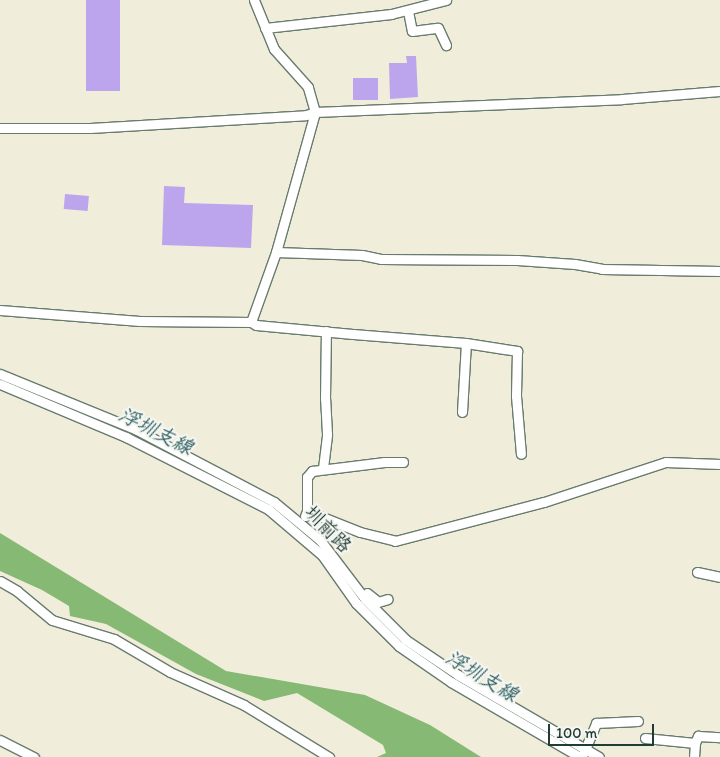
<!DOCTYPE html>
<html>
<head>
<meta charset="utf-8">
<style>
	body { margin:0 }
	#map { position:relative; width:720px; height:757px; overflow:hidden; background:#f0eddb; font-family:Itim,"LXGW WenKai TC",sans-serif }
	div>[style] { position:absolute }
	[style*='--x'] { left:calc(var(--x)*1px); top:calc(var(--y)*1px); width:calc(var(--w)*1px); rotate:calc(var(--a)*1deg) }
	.forest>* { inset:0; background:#86b974 }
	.stream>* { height:2px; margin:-1px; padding:0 1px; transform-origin:1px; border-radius:1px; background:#40a9bf }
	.building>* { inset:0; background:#bca5ec; transform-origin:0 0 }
	.roads { filter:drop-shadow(1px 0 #687b6e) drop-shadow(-1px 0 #687b6e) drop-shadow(0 1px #687b6e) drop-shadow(0 -1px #687b6e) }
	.minor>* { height:9px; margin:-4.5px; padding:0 4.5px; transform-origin:4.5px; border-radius:4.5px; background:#fff }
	span { translate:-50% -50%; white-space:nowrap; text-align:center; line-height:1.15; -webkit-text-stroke:4.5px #f6f6f2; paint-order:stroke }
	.street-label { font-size:19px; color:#1f3d34 }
	.water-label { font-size:20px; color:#295d5e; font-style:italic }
	.scale { position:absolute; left:548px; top:724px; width:106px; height:22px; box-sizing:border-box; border:2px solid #1f3d34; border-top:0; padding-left:6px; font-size:15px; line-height:18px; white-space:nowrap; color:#1f3d34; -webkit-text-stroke:4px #f6f6f2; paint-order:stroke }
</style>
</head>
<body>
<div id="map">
	<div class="forest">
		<div style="clip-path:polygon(0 533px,226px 671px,365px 695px,430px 725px,481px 757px,377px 757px,386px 753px,383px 745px,297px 693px,264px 701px,196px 674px,106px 624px,70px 616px,69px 606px,42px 590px,0 571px)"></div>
	</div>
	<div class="stream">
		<div style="--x:1;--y:379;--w:67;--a:22.8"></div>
		<div style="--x:121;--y:428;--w:68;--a:26.2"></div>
		<div style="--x:423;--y:658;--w:183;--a:30.9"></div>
		<div style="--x:588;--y:757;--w:1;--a:0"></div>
	</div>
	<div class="building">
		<div style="left:86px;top:0;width:34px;height:91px"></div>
		<div style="clip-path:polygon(406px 56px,416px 56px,418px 97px,390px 99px,389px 63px,407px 63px)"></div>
		<div style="left:353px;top:78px;width:25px;height:22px"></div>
		<div style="clip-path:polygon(164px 186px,185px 187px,184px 203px,253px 205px,251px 248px,162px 245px)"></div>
		<div style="left:65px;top:194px;width:24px;height:15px;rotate:5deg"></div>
	</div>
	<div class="roads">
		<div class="minor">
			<div style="--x:408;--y:11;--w:20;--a:79"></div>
			<div style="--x:412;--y:31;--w:26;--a:-7"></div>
			<div style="--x:438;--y:28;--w:19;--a:65"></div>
			<div style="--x:265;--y:28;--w:127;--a:-6.3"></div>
			<div style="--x:391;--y:14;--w:57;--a:-14.3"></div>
			<div style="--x:0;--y:128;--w:90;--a:0"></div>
			<div style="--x:90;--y:128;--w:216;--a:-3.4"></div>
			<div style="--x:306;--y:115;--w:9;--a:-18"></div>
			<div style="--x:315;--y:112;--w:307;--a:-2.4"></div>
			<div style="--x:622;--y:99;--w:98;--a:-4.7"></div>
			<div style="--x:276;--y:252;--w:86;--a:2"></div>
			<div style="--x:362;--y:255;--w:19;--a:12"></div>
			<div style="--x:381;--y:259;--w:136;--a:0.4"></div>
			<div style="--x:517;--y:260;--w:58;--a:3.9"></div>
			<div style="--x:575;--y:264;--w:27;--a:10"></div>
			<div style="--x:602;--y:269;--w:118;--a:1"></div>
			<div style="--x:0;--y:310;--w:140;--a:4.5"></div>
			<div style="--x:140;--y:321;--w:111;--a:0.5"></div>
			<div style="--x:251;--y:322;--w:6;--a:31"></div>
			<div style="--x:256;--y:325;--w:97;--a:5.3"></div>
			<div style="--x:353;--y:334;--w:113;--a:4.6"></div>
			<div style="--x:466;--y:343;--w:52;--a:8.9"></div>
			<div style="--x:517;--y:351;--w:45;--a:91.3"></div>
			<div style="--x:516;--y:396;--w:58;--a:85.1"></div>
			<div style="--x:251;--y:322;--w:74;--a:-70.3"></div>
			<div style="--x:276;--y:252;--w:145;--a:-74.4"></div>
			<div style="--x:315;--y:112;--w:26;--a:-106"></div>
			<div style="--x:308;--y:87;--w:51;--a:-131.8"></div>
			<div style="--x:274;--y:49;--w:53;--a:-112.2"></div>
			<div style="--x:0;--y:374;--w:146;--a:22.2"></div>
			<div style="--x:135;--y:429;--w:157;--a:27.7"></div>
			<div style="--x:274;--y:502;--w:60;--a:39.6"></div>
			<div style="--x:320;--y:540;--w:74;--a:52.7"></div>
			<div style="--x:365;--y:599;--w:58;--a:45"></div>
			<div style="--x:406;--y:640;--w:63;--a:33.9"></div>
			<div style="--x:458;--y:675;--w:163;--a:30.2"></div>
			<div style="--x:0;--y:384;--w:137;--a:22.8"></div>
			<div style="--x:126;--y:437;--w:159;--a:26.9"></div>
			<div style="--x:268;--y:509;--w:71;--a:40.4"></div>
			<div style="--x:322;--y:555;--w:59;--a:54.7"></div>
			<div style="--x:356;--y:603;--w:61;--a:45"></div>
			<div style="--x:399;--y:646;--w:63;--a:34.7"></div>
			<div style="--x:451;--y:682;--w:149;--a:30.2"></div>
			<div style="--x:462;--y:412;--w:69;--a:-86.7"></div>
			<div style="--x:323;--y:468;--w:34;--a:-83"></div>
			<div style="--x:327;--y:434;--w:35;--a:-93"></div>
			<div style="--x:325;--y:399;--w:68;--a:-89.2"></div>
			<div style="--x:307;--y:511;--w:57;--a:21.6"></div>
			<div style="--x:360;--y:532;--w:36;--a:14"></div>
			<div style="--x:395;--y:541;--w:154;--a:-14.7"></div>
			<div style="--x:544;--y:502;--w:128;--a:-18.2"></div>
			<div style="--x:666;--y:462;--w:54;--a:2.1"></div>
			<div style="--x:305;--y:516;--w:5;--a:-68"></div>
			<div style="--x:307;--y:511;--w:34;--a:-90"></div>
			<div style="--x:307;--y:477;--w:8;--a:-50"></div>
			<div style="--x:312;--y:471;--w:73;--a:-7.1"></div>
			<div style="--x:384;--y:462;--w:19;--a:0"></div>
			<div style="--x:697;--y:572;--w:24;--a:12"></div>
			<div style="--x:0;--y:581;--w:20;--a:30"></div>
			<div style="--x:17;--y:591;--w:45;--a:39.6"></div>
			<div style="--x:52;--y:620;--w:65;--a:17"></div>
			<div style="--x:114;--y:639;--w:65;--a:30.5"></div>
			<div style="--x:170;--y:672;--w:81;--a:24"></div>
			<div style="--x:244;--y:705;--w:100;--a:31.5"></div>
			<div style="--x:367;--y:593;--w:14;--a:39"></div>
			<div style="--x:378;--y:602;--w:10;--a:-17"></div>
			<div style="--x:645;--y:738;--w:50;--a:5.7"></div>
			<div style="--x:695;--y:743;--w:14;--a:94"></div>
			<div style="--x:0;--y:740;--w:38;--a:27"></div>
			<div style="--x:695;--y:743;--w:8;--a:-67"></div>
			<div style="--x:698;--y:736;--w:22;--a:3"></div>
			<div style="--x:583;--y:754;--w:34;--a:-67"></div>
			<div style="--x:596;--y:723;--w:42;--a:-2.7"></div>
		</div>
	</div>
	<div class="street-label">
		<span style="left:328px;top:529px;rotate:45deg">圳前路</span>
	</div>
	<div class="water-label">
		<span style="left:156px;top:431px;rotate:27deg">浮圳支線</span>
		<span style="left:482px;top:676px;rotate:31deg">浮圳支線</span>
	</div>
	<div class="scale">100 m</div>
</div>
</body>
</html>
